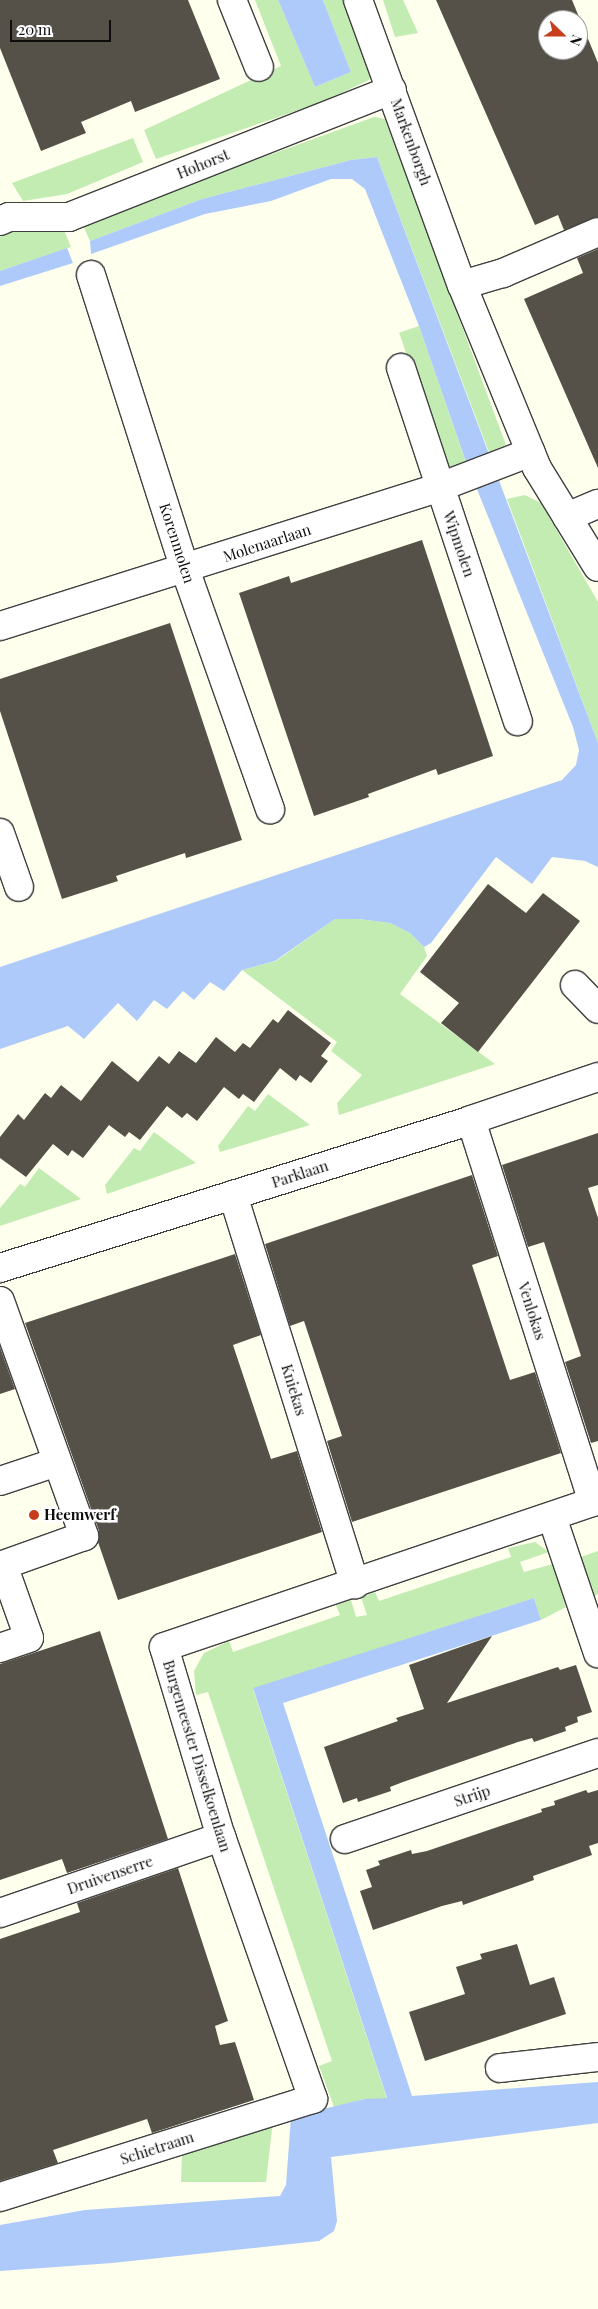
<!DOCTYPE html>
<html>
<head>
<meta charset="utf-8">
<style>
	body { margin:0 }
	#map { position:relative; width:598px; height:2309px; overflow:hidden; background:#feffec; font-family:"Playfair Display",serif }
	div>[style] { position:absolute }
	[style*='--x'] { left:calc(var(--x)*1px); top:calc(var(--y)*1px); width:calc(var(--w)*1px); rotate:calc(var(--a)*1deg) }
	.green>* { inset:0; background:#c3ecb3; transform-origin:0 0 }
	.water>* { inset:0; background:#adcafa }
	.building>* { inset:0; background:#565148 }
	.roads { filter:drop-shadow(1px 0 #404040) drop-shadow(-1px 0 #404040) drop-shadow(0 1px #404040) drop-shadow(0 -1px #404040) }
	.minor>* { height:28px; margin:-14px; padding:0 14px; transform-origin:14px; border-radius:14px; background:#fff }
	.dots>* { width:14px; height:14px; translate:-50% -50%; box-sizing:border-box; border:2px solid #fff; border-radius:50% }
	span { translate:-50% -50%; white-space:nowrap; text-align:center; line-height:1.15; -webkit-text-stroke:5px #fff; paint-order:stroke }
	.street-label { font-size:15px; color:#0d0d0d }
	.poi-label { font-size:15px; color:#0d0d0d; font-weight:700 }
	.left { translate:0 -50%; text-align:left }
	.north { position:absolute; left:538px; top:10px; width:50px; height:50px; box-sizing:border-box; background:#fff; border:1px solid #9e9e9e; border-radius:50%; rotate:112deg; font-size:14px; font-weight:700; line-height:20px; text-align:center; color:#0d0d0d }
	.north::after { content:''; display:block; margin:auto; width:18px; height:22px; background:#c63e1c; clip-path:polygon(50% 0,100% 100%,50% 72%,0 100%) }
	.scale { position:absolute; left:10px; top:20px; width:101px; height:22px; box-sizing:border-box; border:2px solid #0d0d0d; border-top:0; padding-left:6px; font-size:15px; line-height:18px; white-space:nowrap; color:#0d0d0d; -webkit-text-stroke:4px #fff; paint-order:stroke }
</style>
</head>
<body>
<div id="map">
	<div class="green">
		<div style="clip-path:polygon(255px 0,278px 0,315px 87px,351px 72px,323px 0,345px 0,372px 72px,369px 80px,322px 102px,156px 159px,144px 130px,281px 66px)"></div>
		<div style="clip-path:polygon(383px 0,403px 0,418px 33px,395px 37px)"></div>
		<div style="clip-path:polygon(374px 117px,385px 119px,506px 445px,489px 452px,377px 157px,351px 160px,202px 199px,90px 241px,82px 223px)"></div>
		<div style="clip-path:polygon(133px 138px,143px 162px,67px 194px,23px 201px,12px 183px)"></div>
		<div style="clip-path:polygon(16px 228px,63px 228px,71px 247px,0 271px,0 234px)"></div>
		<div style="left:419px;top:326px;width:144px;height:21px;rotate:71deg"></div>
		<div style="clip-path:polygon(525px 495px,541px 503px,598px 602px,598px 743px,507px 499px)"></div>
		<div style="clip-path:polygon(335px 919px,359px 919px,390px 923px,410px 933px,424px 947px,427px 956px,400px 994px,495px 1064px,339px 1115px,337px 1103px,362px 1075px,331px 1051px,337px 1042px,242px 970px,276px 961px)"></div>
		<div style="clip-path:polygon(268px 1094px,310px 1125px,220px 1152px,218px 1146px,248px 1106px,255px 1111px)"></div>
		<div style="clip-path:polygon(154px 1132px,196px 1163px,107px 1194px,105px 1185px,134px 1148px,140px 1151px)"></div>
		<div style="clip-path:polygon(39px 1168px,81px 1199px,0 1226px,0 1208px,20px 1184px,25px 1187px)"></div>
		<div style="clip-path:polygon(535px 1542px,549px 1552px,520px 1562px,524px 1572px,553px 1564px,566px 1607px,541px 1620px,534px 1598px,253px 1689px,387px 2099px,364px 2099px,334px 2107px,319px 2066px,332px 2061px,208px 1692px,196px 1695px,194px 1671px,204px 1653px,229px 1641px,233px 1652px,340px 1615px,336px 1605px,351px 1600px,356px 1617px,367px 1615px,361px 1597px,375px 1592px,379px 1601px,511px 1557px,508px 1548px)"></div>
		<div style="clip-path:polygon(598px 1551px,598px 1594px,594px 1596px,581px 1557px)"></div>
		<div style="clip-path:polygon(273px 2120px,266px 2182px,181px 2182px,182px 2155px)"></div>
	</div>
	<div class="water">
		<div style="clip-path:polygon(278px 0,323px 0,351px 72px,315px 87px)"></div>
		<div style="clip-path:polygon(377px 157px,598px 743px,598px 867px,585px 861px,552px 857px,532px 884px,496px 857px,431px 943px,424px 947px,410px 933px,390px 923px,359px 919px,335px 919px,275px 961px,242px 970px,224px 991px,210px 982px,194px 1000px,183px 991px,167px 1009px,154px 1000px,137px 1021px,118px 1003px,84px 1039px,68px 1026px,0 1049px,0 967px,562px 780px,576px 765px,579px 750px,573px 727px,466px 462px,419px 326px,365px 189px,352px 179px,331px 179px,271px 201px,205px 214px,91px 254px,90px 241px,202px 199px,351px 160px)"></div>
		<div style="clip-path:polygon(67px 248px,73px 263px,0 286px,0 271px)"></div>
		<div style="clip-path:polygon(534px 1598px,541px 1620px,283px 1703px,412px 2096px,598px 2082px,598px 2123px,331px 2157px,337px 2221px,334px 2231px,319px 2241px,112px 2263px,0 2271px,0 2225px,85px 2210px,280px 2196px,286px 2185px,291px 2117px,364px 2099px,387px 2098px,253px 1688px)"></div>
	</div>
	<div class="building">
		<div style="clip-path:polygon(0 0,188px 0,220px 79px,135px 112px,131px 101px,81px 122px,86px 133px,41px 151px,0 48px)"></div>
		<div style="clip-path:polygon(evenodd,436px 0,572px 0,598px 63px,598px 217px,564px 230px,558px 215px,535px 225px,436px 0,548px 20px,578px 20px,578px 50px,548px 50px,548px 20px)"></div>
		<div style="clip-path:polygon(598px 249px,598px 468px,524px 299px,583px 273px,577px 258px)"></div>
		<div style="clip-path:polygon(422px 540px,493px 756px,438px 775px,436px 769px,368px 794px,369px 797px,314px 816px,239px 593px,289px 576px,291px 583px)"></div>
		<div style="clip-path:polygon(170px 623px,242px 840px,186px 858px,185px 853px,116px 876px,118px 881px,62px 899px,0 711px,0 679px)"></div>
		<div style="clip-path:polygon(488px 884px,526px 913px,543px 893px,580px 921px,478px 1052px,441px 1023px,459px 1003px,420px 972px)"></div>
		<div style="clip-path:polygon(288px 1010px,331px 1043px,321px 1056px,328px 1061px,311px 1083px,300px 1075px,296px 1081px,280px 1068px,254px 1102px,243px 1094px,239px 1099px,224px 1087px,197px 1121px,187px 1113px,182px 1118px,167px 1106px,140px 1140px,129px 1132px,125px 1137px,109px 1125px,83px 1158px,72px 1150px,68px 1156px,53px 1144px,26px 1177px,0 1158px,0 1137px,18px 1114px,24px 1120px,45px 1093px,51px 1098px,61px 1085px,81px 1101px,112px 1061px,138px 1082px,159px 1056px,169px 1064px,179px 1051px,196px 1063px,216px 1037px,235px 1052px,243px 1043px,250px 1048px,273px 1019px,278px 1023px)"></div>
		<div style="clip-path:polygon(598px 1133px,598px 1185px,588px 1188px,598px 1218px,598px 1441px,591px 1443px,565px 1362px,581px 1356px,544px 1242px,528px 1247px,502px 1165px)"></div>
		<div style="clip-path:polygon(472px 1175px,498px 1256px,472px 1265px,510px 1380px,535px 1372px,561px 1453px,352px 1522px,327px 1441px,342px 1436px,304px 1321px,290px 1326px,265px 1244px)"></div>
		<div style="clip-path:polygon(235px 1254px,261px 1335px,233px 1345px,271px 1459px,297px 1451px,322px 1532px,118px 1600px,98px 1542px,99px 1531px,25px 1323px)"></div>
		<div style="clip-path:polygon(0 1347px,15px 1389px,0 1394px)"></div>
		<div style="clip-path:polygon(100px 1631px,168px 1839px,67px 1873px,62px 1859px,0 1880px,0 1664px)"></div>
		<div style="clip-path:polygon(492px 1636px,447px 1703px,558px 1667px,560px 1670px,576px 1665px,592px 1712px,577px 1717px,578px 1722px,565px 1727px,566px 1731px,534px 1742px,532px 1738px,518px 1742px,403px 1782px,390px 1787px,391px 1791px,358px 1802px,357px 1798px,343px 1803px,324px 1747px,398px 1721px,396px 1718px,424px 1709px,409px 1665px)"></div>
		<div style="clip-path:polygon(586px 1790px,588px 1793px,598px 1790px,598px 1843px,589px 1846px,592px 1855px,533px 1876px,534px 1880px,463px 1905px,462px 1901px,442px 1906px,373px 1930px,360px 1891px,372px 1887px,366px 1870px,380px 1865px,378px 1861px,411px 1850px,412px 1854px,427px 1851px,542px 1812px,541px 1809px,555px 1805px,554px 1801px)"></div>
		<div style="clip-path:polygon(178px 1868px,228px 2021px,215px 2026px,220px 2045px,235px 2042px,254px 2100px,152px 2133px,147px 2119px,53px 2150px,58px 2163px,0 2181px,0 1939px,80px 1912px,77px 1903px)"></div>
		<div style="clip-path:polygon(517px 1944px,530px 1985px,554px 1977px,566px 2014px,425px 2061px,409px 2012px,465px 1994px,456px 1967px,482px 1959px,480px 1954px)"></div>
	</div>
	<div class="roads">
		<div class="minor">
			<div style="--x:232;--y:0;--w:72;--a:68.1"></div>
			<div style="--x:358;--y:0;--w:303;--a:70"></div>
			<div style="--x:462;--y:285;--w:198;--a:67.7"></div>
			<div style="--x:537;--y:468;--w:116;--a:58.4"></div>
			<div style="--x:0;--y:221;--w:10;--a:-24"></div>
			<div style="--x:9;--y:217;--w:60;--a:0"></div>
			<div style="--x:69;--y:217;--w:347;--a:-21.5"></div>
			<div style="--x:91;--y:275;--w:309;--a:72.3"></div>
			<div style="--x:185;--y:569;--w:255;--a:70.5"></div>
			<div style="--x:462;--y:285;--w:43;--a:-16.3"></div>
			<div style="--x:503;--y:273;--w:103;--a:-23.3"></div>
			<div style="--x:401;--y:368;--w:372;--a:71.7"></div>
			<div style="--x:567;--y:517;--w:34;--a:-23"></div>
			<div style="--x:0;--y:626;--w:461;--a:-17.5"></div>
			<div style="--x:440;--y:487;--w:97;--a:-21"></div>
			<div style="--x:0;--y:833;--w:57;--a:70.6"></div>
			<div style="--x:575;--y:985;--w:33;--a:46"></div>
			<div style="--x:471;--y:1120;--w:401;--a:72.3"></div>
			<div style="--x:233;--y:1195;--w:408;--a:72.6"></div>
			<div style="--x:0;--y:1268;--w:494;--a:-17.4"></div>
			<div style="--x:471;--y:1120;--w:134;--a:-18.7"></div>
			<div style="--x:0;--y:1301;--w:250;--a:70.3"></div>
			<div style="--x:84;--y:1536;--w:86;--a:160.3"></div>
			<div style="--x:3;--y:1565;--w:77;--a:70.4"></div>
			<div style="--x:29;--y:1638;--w:31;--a:161"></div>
			<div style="--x:0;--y:1481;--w:60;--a:-18.4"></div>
			<div style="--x:552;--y:1517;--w:144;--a:71.3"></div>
			<div style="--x:345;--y:1839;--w:267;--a:-18.8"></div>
			<div style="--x:0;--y:1913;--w:234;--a:-19"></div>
			<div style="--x:500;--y:2068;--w:99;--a:-6.4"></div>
			<div style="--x:0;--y:2197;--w:328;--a:-17.4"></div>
			<div style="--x:313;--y:2099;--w:278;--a:-109.3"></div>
			<div style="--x:221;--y:1837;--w:198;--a:-106.7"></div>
			<div style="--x:164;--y:1647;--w:458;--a:-18.7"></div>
		</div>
	</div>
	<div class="dots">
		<div style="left:34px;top:1515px;background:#c63e1c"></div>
	</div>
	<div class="street-label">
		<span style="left:411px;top:142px;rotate:70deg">Markenborgh</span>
		<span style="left:203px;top:164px;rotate:-22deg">Hohorst</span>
		<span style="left:177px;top:543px;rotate:72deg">Korenmolen</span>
		<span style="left:267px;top:543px;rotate:-18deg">Molenaarlaan</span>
		<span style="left:459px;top:544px;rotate:71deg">Wipmolen</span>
		<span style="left:300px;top:1174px;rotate:-18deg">Parklaan</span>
		<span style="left:532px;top:1311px;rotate:72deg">Venlokas</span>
		<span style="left:294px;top:1390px;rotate:73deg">Kniekas</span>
		<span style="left:197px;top:1756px;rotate:73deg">Burgemeester Disselkoenlaan</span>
		<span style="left:472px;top:1796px;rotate:-19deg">Strijp</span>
		<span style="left:110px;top:1875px;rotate:-19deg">Druivenserre</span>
		<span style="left:157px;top:2148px;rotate:-18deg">Schietraam</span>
	</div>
	<div class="poi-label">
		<span class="left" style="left:44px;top:1515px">Heemwerf</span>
	</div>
	<div class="north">N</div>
	<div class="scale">20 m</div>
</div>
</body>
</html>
